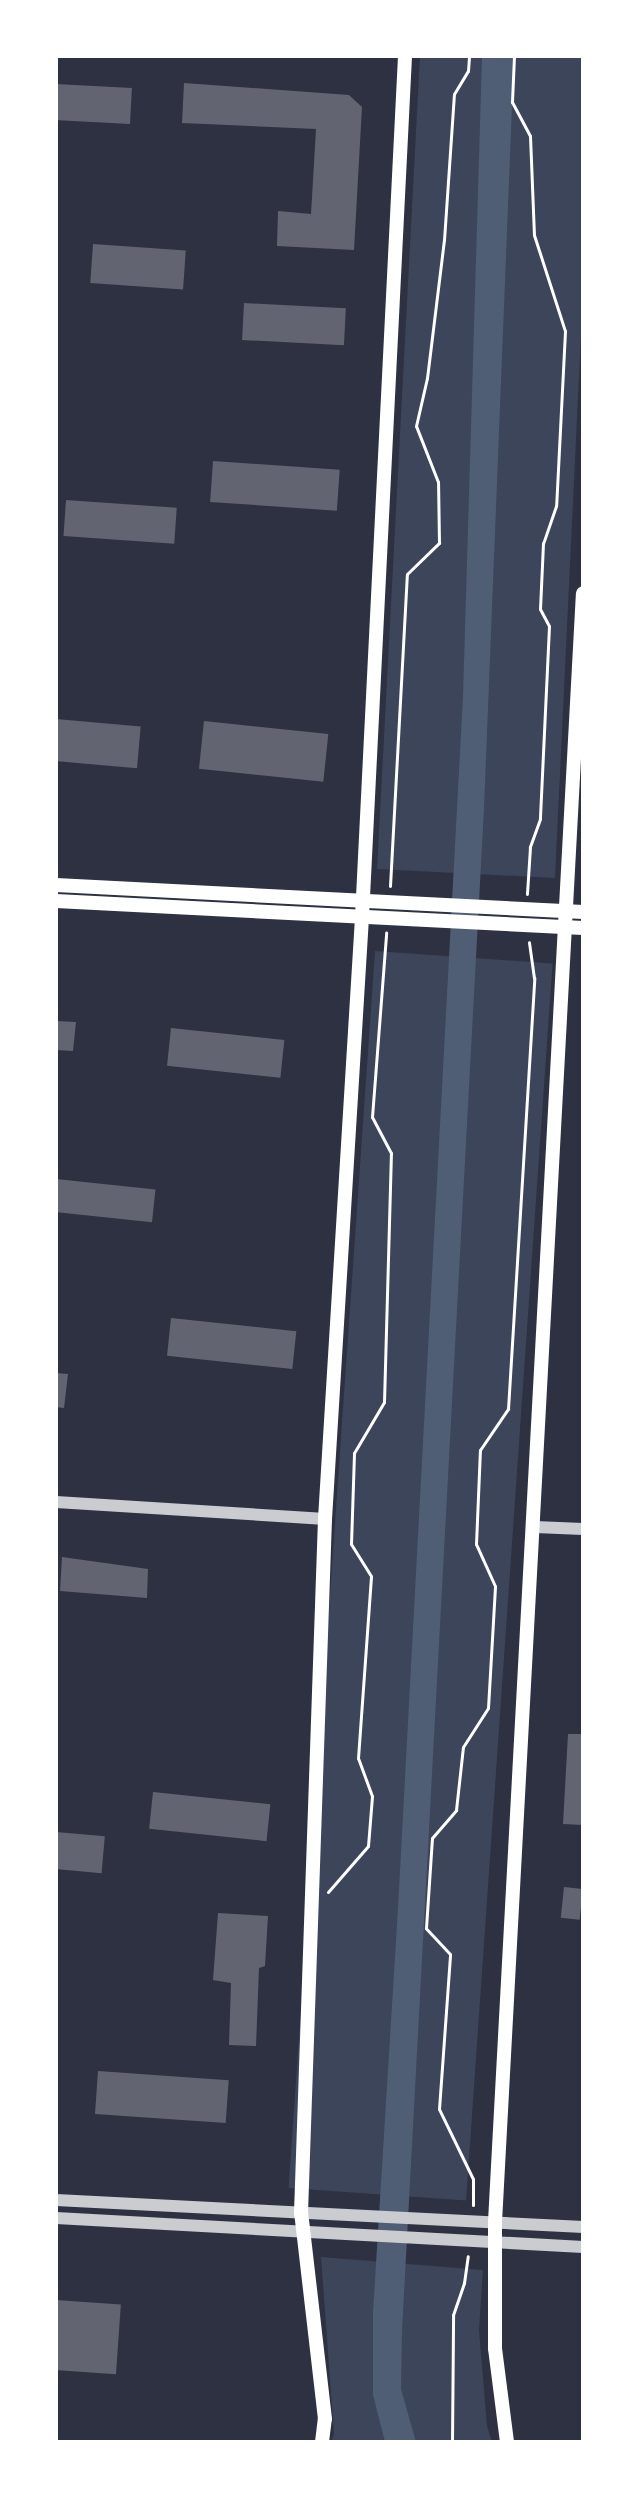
<!DOCTYPE html>
<html>
<head>
<meta charset="utf-8">
<style>
	body { margin:0 }
	#map { position:relative; width:639px; height:2498px; overflow:hidden; background:#2d3142; font-family:Barlow,sans-serif }
	div>[style] { position:absolute }
	[style*='--x'] { left:calc(var(--x)*1px); top:calc(var(--y)*1px); width:calc(var(--w)*1px); rotate:calc(var(--a)*1deg) }
	.green>* { inset:0; background:#3c4559; transform-origin:0 0 }
	.water>* { inset:0; background:#4f5d75 }
	.building>* { inset:0; background:#626471; transform-origin:0 0 }
	.path>* { height:3px; margin:-1.5px; padding:0 1.5px; transform-origin:1.5px; border-radius:1.5px; background:#fff }
	.tertiary>* { height:12px; margin:-6px; padding:0 6px; transform-origin:6px; border-radius:6px; background:#caccd0 }
	.secondary>* { height:14px; margin:-7px; padding:0 7px; transform-origin:7px; border-radius:7px; background:#fff }
	span { translate:-50% -50%; white-space:nowrap; text-align:center; line-height:1.15; -webkit-text-stroke:6px #fff; paint-order:stroke }
	.frame { position:absolute; inset:0; border:58px solid #fff; pointer-events:none }
</style>
</head>
<body>
<div id="map">
	<div class="green">
		<div style="clip-path:polygon(420px 56px,583px 56px,583px 293px,555px 878px,377px 869px)"></div>
		<div style="left:375px;top:951px;width:178px;height:1240px;rotate:4deg"></div>
		<div style="clip-path:polygon(321px 2257px,483px 2270px,479px 2330px,487px 2426px,492px 2442px,331px 2442px,334px 2434px)"></div>
	</div>
	<div class="water">
		<div style="clip-path:polygon(482px 56px,514px 56px,484px 809px,402px 2331px,401px 2389px,416px 2442px,385px 2442px,373px 2395px,373px 2312px,398px 1908px,463px 696px)"></div>
	</div>
	<div class="building">
		<div style="clip-path:polygon(184px 83px,349px 95px,362px 107px,354px 250px,277px 246px,278px 211px,311px 214px,316px 129px,182px 123px)"></div>
		<div style="left:56px;top:84px;width:76px;height:36px;rotate:3deg"></div>
		<div style="left:93px;top:244px;width:93px;height:39px;rotate:4deg"></div>
		<div style="left:244px;top:303px;width:102px;height:37px;rotate:3deg"></div>
		<div style="left:213px;top:461px;width:127px;height:41px;rotate:4deg"></div>
		<div style="left:66px;top:500px;width:111px;height:36px;rotate:4deg"></div>
		<div style="left:56px;top:719px;width:85px;height:42px;rotate:5deg"></div>
		<div style="left:204px;top:721px;width:125px;height:48px;rotate:6deg"></div>
		<div style="clip-path:polygon(56px 1021px,76px 1022px,73px 1051px,56px 1050px)"></div>
		<div style="left:171px;top:1028px;width:114px;height:38px;rotate:6deg"></div>
		<div style="left:56px;top:1179px;width:100px;height:33px;rotate:6deg"></div>
		<div style="left:171px;top:1318px;width:126px;height:38px;rotate:6deg"></div>
		<div style="clip-path:polygon(56px 1373px,68px 1374px,64px 1408px,56px 1407px)"></div>
		<div style="clip-path:polygon(62px 1557px,148px 1569px,147px 1598px,60px 1591px)"></div>
		<div style="clip-path:polygon(568px 1734px,583px 1734px,583px 1825px,563px 1824px)"></div>
		<div style="left:153px;top:1792px;width:118px;height:37px;rotate:6deg"></div>
		<div style="left:56px;top:1832px;width:49px;height:37px;rotate:5deg"></div>
		<div style="left:564px;top:1887px;width:19px;height:31px;rotate:6deg"></div>
		<div style="clip-path:polygon(218px 1913px,268px 1916px,265px 1966px,259px 1968px,256px 2046px,229px 2045px,231px 1983px,213px 1980px)"></div>
		<div style="left:98px;top:2071px;width:131px;height:43px;rotate:4deg"></div>
		<div style="left:56px;top:2300px;width:65px;height:70px;rotate:4deg"></div>
	</div>
	<div class="path">
		<div style="--x:514;--y:56;--w:46;--a:92.5"></div>
		<div style="--x:512;--y:102;--w:38;--a:62"></div>
		<div style="--x:530;--y:136;--w:99;--a:87.7"></div>
		<div style="--x:534;--y:235;--w:101;--a:72.1"></div>
		<div style="--x:565;--y:331;--w:175;--a:92.9"></div>
		<div style="--x:556;--y:506;--w:39;--a:109"></div>
		<div style="--x:543;--y:543;--w:66;--a:92.6"></div>
		<div style="--x:540;--y:609;--w:19;--a:62"></div>
		<div style="--x:549;--y:626;--w:193;--a:92.7"></div>
		<div style="--x:540;--y:819;--w:30;--a:110"></div>
		<div style="--x:530;--y:847;--w:47;--a:93.7"></div>
		<div style="--x:390;--y:886;--w:312;--a:-86.9"></div>
		<div style="--x:407;--y:574;--w:45;--a:-44.1"></div>
		<div style="--x:439;--y:543;--w:61;--a:-90.9"></div>
		<div style="--x:438;--y:482;--w:60;--a:-111.4"></div>
		<div style="--x:416;--y:426;--w:49;--a:-77.1"></div>
		<div style="--x:427;--y:378;--w:139;--a:-83"></div>
		<div style="--x:444;--y:240;--w:146;--a:-86.1"></div>
		<div style="--x:454;--y:94;--w:27;--a:-59"></div>
		<div style="--x:468;--y:71;--w:15;--a:-86"></div>
		<div style="--x:328;--y:1892;--w:61;--a:-49"></div>
		<div style="--x:368;--y:1846;--w:50;--a:-85.4"></div>
		<div style="--x:372;--y:1796;--w:40;--a:-110.2"></div>
		<div style="--x:358;--y:1758;--w:182;--a:-85.9"></div>
		<div style="--x:371;--y:1576;--w:38;--a:-122"></div>
		<div style="--x:351;--y:1544;--w:91;--a:-88.1"></div>
		<div style="--x:354;--y:1453;--w:59;--a:-59.5"></div>
		<div style="--x:384;--y:1402;--w:249;--a:-88.4"></div>
		<div style="--x:391;--y:1153;--w:41;--a:-117.8"></div>
		<div style="--x:372;--y:1117;--w:185;--a:-85.6"></div>
		<div style="--x:473;--y:2205;--w:26;--a:-90"></div>
		<div style="--x:473;--y:2179;--w:78;--a:-115.9"></div>
		<div style="--x:439;--y:2109;--w:155;--a:-85.9"></div>
		<div style="--x:450;--y:1954;--w:35;--a:-133"></div>
		<div style="--x:426;--y:1928;--w:90;--a:-86.2"></div>
		<div style="--x:432;--y:1838;--w:37;--a:-49"></div>
		<div style="--x:456;--y:1810;--w:63;--a:-83.7"></div>
		<div style="--x:463;--y:1747;--w:46;--a:-57.3"></div>
		<div style="--x:488;--y:1708;--w:122;--a:-86.7"></div>
		<div style="--x:495;--y:1586;--w:46;--a:-114.3"></div>
		<div style="--x:476;--y:1544;--w:94;--a:-87.6"></div>
		<div style="--x:480;--y:1450;--w:50;--a:-55.7"></div>
		<div style="--x:508;--y:1409;--w:432;--a:-86.5"></div>
		<div style="--x:534;--y:978;--w:36;--a:-98"></div>
		<div style="--x:452;--y:2442;--w:127;--a:-89.5"></div>
		<div style="--x:453;--y:2315;--w:34;--a:-71"></div>
		<div style="--x:464;--y:2283;--w:27;--a:-82"></div>
	</div>
	<div class="tertiary">
		<div style="--x:56;--y:1502;--w:270;--a:3.6"></div>
		<div style="--x:535;--y:1527;--w:48;--a:2.4"></div>
		<div style="--x:56;--y:2200;--w:528;--a:2.93"></div>
		<div style="--x:56;--y:2218;--w:528;--a:3.15"></div>
	</div>
	<div class="secondary">
		<div style="--x:56;--y:885;--w:528;--a:2.93"></div>
		<div style="--x:56;--y:901;--w:528;--a:2.93"></div>
		<div style="--x:322;--y:2442;--w:23;--a:-83"></div>
		<div style="--x:325;--y:2419;--w:207;--a:-96.6"></div>
		<div style="--x:301;--y:2213;--w:694;--a:-88.02"></div>
		<div style="--x:325;--y:1519;--w:603;--a:-86.48"></div>
		<div style="--x:362;--y:917;--w:862;--a:-87.14"></div>
		<div style="--x:507;--y:2442;--w:95;--a:-97.3"></div>
		<div style="--x:495;--y:2348;--w:126;--a:-90"></div>
		<div style="--x:495;--y:2222;--w:1631;--a:-86.91"></div>
	</div>
	<div class="frame"></div>
</div>
</body>
</html>
